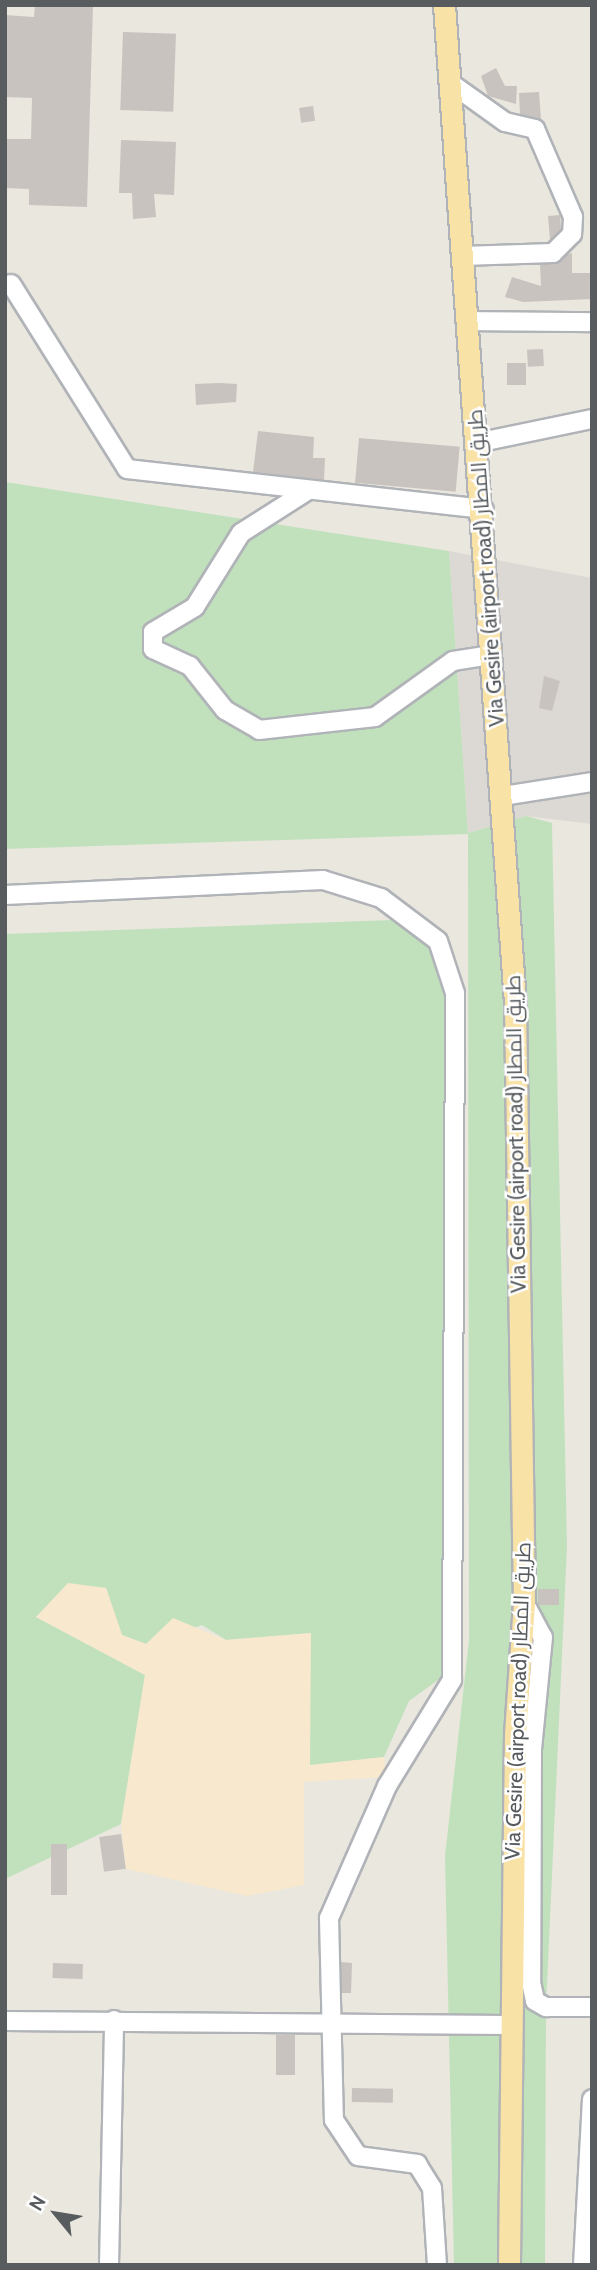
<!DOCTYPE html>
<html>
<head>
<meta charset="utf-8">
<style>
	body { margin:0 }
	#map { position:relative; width:597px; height:2270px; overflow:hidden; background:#eae7df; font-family:Cabin,Cairo,sans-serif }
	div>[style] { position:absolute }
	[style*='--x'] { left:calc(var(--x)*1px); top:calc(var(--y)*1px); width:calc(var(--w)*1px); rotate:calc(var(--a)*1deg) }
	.industrial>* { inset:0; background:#dcd9d4 }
	.green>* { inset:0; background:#c1e1bd }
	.sand>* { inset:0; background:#f7e8ce }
	.building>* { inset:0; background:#c8c3be; transform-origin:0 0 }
	.roads { filter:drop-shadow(2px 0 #b0b3b7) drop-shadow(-2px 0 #b0b3b7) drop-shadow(0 2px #b0b3b7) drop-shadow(0 -2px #b0b3b7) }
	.minor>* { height:18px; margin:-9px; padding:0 9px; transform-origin:9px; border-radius:9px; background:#fff }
	.major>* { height:21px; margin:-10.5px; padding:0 10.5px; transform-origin:10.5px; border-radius:10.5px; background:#f9e2a6 }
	span { translate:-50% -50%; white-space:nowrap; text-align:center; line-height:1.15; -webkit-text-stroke:5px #fff; paint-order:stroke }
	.street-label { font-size:21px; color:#585c5f }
	.frame { position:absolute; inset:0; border:7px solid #585c5f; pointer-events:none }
	.north { position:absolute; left:21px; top:2179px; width:70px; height:70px; -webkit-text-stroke:5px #fff; paint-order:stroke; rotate:300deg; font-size:19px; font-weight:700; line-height:28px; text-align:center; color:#585c5f }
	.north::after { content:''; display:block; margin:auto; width:24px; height:32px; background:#585c5f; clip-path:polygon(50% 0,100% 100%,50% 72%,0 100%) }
</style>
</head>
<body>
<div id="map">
	<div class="industrial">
		<div style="clip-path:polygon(449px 551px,592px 578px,592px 824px,526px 816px,468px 833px)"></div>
	</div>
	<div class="green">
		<div style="clip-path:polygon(5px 482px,449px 551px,468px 833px,526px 816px,552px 823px,567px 1546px,546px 2007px,545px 2265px,454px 2265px,445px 1856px,469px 1640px,468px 834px,5px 849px)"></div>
		<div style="clip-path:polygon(418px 919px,456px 1005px,445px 1675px,409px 1701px,384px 1757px,306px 1766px,311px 1633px,226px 1640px,202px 1625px,146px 1644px,122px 1635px,106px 1588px,36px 1617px,145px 1675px,121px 1824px,5px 1879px,5px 934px)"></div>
	</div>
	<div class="sand">
		<div style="clip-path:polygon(68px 1583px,106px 1588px,122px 1635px,146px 1644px,173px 1618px,226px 1640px,311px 1633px,310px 1765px,384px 1757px,387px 1777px,304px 1782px,304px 1885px,247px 1896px,126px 1869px,121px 1824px,145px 1675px,36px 1617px)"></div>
	</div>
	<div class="building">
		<div style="clip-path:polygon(35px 5px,93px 5px,87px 207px,29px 205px,29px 189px,5px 188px,5px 139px,31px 139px,32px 98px,5px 97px,5px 15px,34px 17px)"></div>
		<div style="left:123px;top:32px;width:53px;height:78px;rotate:2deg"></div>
		<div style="clip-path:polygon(496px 68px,505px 86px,517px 86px,516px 104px,488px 96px,481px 76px)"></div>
		<div style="clip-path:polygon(539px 92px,541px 119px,520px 114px,519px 93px)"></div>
		<div style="left:313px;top:106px;width:15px;height:14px;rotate:82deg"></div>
		<div style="clip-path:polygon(121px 140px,176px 142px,174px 195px,154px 194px,156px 217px,133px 219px,132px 193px,119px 193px)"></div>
		<div style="clip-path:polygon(560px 215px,561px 229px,550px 240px,548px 216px)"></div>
		<div style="clip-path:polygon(572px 253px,572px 273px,592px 273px,592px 299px,523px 302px,505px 297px,512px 277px,541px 286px,540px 265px)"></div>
		<div style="left:543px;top:349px;width:17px;height:16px;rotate:87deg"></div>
		<div style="left:507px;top:363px;width:19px;height:22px"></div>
		<div style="clip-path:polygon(220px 383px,237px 384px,236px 402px,196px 405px,195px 384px)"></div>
		<div style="clip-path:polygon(258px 431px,314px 437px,313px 458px,325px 458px,324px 480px,253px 472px)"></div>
		<div style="left:359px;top:438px;width:101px;height:45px;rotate:5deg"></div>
		<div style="clip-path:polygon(544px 676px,560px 681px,552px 711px,539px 708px)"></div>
		<div style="left:538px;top:1589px;width:21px;height:16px"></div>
		<div style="left:121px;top:1834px;width:35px;height:22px;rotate:82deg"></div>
		<div style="left:51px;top:1844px;width:16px;height:51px"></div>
		<div style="clip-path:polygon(341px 1962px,352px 1963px,351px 1993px,342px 1993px)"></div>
		<div style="left:53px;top:1963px;width:30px;height:15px;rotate:2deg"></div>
		<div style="left:276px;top:2035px;width:19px;height:40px"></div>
		<div style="left:352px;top:2088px;width:41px;height:14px;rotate:1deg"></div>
	</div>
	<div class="roads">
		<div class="minor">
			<div style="--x:449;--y:82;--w:69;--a:35.5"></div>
			<div style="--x:505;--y:122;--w:31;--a:13"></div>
			<div style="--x:535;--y:129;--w:96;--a:66.6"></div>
			<div style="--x:573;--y:217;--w:17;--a:93"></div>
			<div style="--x:572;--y:234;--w:27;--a:135"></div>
			<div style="--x:553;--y:253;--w:91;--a:178.1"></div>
			<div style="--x:11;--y:284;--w:218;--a:57.9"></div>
			<div style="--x:127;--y:469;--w:359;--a:6.4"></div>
			<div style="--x:469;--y:321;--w:123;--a:0.5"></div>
			<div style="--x:476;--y:443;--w:118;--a:-11.7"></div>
			<div style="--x:307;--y:491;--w:78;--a:147.5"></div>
			<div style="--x:241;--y:533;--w:87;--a:121.9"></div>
			<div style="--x:195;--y:607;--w:49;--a:149.2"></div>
			<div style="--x:153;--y:632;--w:17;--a:90"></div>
			<div style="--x:153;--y:649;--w:41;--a:24.7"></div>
			<div style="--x:190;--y:666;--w:56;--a:51.5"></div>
			<div style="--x:225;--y:710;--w:39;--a:30"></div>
			<div style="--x:259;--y:730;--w:117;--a:-6.4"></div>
			<div style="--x:375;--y:717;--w:96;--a:-35.7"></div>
			<div style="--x:453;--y:661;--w:39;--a:-9"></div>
			<div style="--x:503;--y:796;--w:90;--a:-8.9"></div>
			<div style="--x:5;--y:895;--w:318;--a:-2.7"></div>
			<div style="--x:323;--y:880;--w:61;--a:17.2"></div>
			<div style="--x:381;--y:898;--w:71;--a:37"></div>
			<div style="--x:438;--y:941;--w:55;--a:71.9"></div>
			<div style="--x:455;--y:993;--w:687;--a:90.25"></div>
			<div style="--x:452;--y:1680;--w:124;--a:121.5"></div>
			<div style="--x:387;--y:1786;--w:144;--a:113.7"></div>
			<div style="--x:329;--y:1918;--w:202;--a:88.6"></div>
			<div style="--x:334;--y:2120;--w:43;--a:56.3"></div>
			<div style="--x:358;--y:2156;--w:60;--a:7.7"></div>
			<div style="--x:417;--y:2164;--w:28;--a:58"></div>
			<div style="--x:432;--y:2188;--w:77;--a:86.3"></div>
			<div style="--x:524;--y:1602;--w:40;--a:62"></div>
			<div style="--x:543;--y:1637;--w:114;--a:95.6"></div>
			<div style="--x:532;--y:1750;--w:232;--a:90.2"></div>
			<div style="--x:531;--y:1982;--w:19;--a:78"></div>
			<div style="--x:535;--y:2001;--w:13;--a:29"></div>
			<div style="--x:546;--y:2007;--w:46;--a:0"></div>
			<div style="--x:5;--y:2021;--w:504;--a:0.45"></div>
			<div style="--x:109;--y:2265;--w:245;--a:-88.8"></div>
			<div style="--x:583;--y:2265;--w:166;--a:-86.9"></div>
		</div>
		<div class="major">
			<div style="--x:444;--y:5;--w:1002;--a:85.93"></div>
			<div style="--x:515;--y:1004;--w:598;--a:89.14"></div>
			<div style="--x:524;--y:1602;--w:132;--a:93.9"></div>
			<div style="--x:515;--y:1734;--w:531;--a:90.65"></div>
		</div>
	</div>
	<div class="street-label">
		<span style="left:486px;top:568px;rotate:-94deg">Via Gesire (airport road) طريق المطار</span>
		<span style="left:516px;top:1134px;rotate:-91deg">Via Gesire (airport road) طريق المطار</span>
		<span style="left:518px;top:1701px;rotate:-88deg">Via Gesire (airport road) طريق المطار</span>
	</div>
	<div class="frame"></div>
	<div class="north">N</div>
</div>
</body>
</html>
